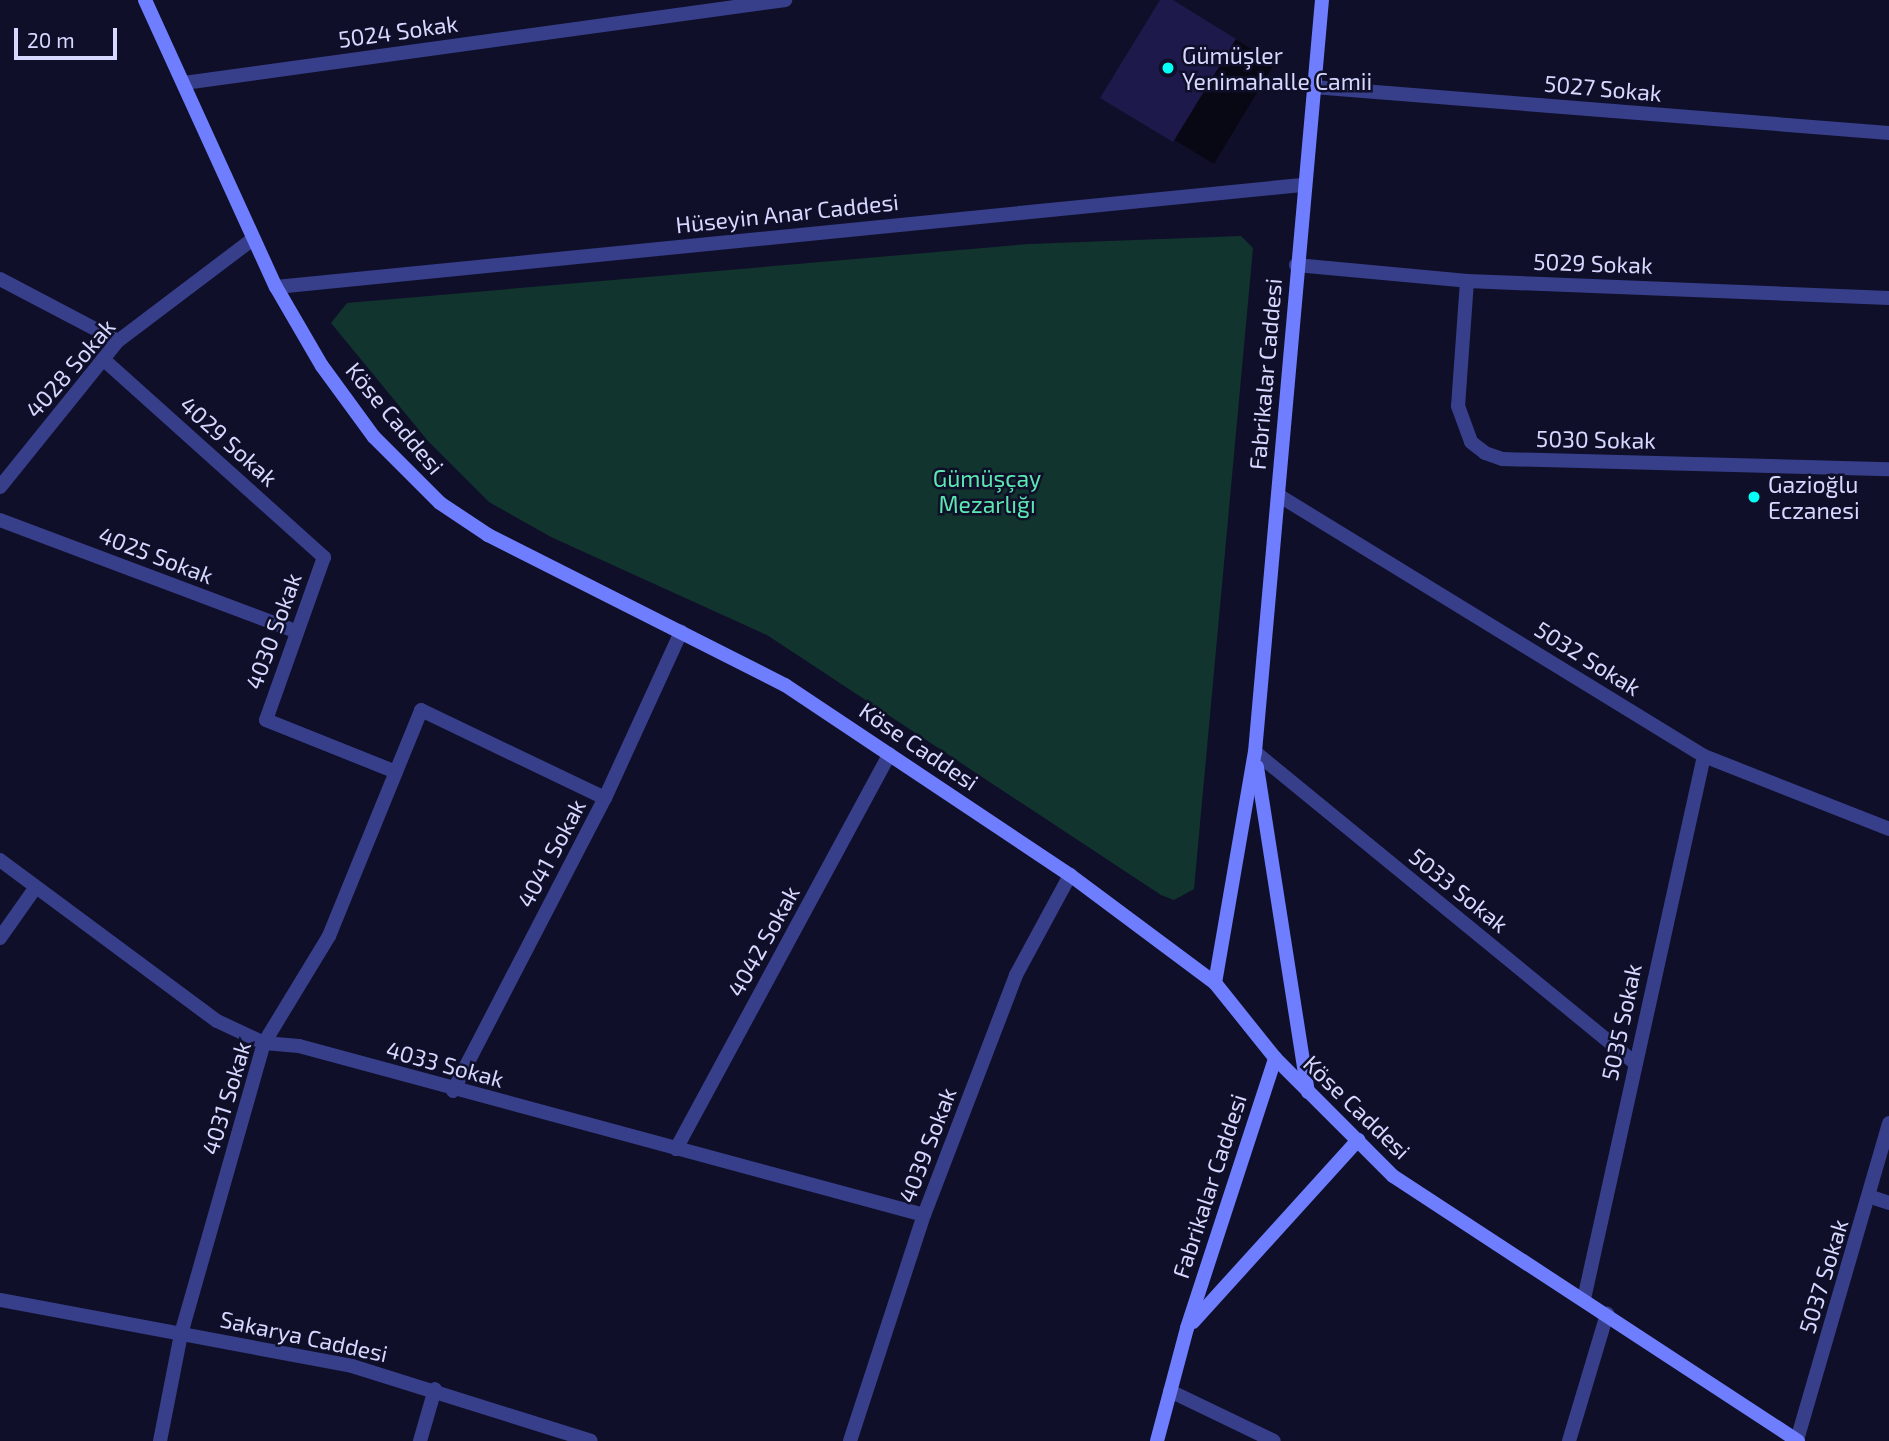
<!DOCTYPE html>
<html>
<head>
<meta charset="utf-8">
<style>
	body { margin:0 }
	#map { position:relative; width:1889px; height:1441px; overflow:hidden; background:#100f29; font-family:"Exo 2",sans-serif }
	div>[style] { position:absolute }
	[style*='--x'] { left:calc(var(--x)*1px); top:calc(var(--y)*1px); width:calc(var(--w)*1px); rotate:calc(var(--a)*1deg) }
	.green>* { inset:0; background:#11342e }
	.shadow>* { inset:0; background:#0007 }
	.building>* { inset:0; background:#1d1a4b }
	.lane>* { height:14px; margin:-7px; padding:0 7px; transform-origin:7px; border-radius:7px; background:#373f8b }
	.street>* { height:14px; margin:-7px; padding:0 7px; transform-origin:7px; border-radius:7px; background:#373f8b }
	.secondary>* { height:14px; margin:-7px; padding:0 7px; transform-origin:7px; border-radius:7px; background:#6e7eff }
	.dots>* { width:19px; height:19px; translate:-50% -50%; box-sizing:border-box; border:4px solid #100f29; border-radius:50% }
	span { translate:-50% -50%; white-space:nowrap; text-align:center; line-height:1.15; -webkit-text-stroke:5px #100f29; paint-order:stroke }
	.street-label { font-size:23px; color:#d7d8ff }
	.poi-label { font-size:23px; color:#d7d8ff }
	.left { translate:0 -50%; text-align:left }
	.park-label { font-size:23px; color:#5be7b1 }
	.scale { position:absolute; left:14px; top:28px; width:103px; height:32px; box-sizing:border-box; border:4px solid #d7d8ff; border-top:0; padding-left:9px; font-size:21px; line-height:24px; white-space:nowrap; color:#d7d8ff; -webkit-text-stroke:5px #100f29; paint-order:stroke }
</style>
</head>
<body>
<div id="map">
	<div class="green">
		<div style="clip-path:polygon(1241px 236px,1253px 248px,1194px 889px,1174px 900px,1161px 895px,767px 635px,551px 537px,489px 502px,428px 441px,331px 323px,347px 303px,1029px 244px)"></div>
	</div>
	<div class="shadow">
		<div style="clip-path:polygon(1162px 0,1170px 0,1275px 63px,1214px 164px,1103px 97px)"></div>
	</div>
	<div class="building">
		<div style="clip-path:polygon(1160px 0,1173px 0,1236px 39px,1173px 142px,1100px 98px)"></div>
	</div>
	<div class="lane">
		<div style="--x:421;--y:710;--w:204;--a:25.6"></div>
	</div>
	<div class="street">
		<div style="--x:184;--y:83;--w:607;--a:-7.86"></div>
		<div style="--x:1313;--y:87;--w:578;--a:4.57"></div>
		<div style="--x:1296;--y:265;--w:172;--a:5.3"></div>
		<div style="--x:1467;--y:281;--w:422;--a:2.3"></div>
		<div style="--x:0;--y:279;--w:133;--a:27.7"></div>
		<div style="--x:1467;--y:281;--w:125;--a:94.1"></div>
		<div style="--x:1458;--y:406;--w:38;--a:70"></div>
		<div style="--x:1471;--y:442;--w:18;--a:38"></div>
		<div style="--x:1485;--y:453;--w:18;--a:19"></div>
		<div style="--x:1502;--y:459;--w:387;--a:1.5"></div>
		<div style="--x:276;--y:287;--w:1031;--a:-5.68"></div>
		<div style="--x:103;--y:359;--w:297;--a:41.9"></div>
		<div style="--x:324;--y:557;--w:173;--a:109.6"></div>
		<div style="--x:266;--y:720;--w:140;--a:21.8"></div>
		<div style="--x:0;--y:487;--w:188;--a:-51.1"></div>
		<div style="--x:118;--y:341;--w:169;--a:-37.1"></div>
		<div style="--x:1278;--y:495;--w:500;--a:31.5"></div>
		<div style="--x:1704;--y:756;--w:199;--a:21.5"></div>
		<div style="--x:0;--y:520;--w:315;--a:20.6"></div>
		<div style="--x:1255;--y:752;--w:491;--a:39.3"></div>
		<div style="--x:0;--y:860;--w:270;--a:36.6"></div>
		<div style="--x:217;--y:1021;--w:52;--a:25.1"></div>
		<div style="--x:264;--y:1043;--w:35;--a:5"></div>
		<div style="--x:299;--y:1046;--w:647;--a:15.13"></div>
		<div style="--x:0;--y:938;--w:62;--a:-54.8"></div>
		<div style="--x:453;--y:1091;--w:330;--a:-62.6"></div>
		<div style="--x:605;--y:798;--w:183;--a:-65.4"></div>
		<div style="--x:676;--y:1149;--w:449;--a:-61.6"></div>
		<div style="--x:1871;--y:1197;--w:19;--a:18"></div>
		<div style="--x:1584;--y:1299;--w:556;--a:-77.54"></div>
		<div style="--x:0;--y:1300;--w:358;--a:10.6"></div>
		<div style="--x:352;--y:1366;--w:250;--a:17.4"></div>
		<div style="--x:1170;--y:1391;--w:115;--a:25.7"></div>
		<div style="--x:1797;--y:1440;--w:330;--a:-73.8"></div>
		<div style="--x:160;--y:1441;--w:109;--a:-78.9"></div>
		<div style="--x:181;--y:1334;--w:303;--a:-74.1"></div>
		<div style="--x:264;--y:1043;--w:125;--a:-58.7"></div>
		<div style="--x:329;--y:936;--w:244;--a:-67.8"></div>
		<div style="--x:420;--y:1441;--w:54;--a:-73.9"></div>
		<div style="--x:850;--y:1441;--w:238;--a:-71.9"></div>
		<div style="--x:924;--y:1215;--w:257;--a:-69"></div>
		<div style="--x:1016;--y:975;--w:114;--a:-61.6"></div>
		<div style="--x:1569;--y:1441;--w:133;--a:-73.3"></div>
	</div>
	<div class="secondary">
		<div style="--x:145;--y:0;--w:315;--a:65.5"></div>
		<div style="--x:276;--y:287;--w:91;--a:59.8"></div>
		<div style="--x:322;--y:366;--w:88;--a:53.8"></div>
		<div style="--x:374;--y:437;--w:93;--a:45"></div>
		<div style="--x:440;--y:503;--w:58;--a:33.7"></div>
		<div style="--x:488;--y:535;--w:333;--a:26.8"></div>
		<div style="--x:785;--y:685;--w:343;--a:33.7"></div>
		<div style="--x:1070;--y:875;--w:181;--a:36.7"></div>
		<div style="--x:1215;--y:983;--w:96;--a:51.3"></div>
		<div style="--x:1275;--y:1058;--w:167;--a:45"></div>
		<div style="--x:1393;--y:1176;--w:484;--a:33.2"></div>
		<div style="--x:1257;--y:767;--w:329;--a:81.1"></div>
		<div style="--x:1215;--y:983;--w:234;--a:-80.2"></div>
		<div style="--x:1255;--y:752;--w:755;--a:-84.91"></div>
		<div style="--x:1193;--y:1322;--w:246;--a:-47.8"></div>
		<div style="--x:1157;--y:1441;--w:117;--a:-75.1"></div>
		<div style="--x:1187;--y:1328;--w:284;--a:-71.9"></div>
	</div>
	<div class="dots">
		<div style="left:1168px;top:68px;background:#03fff7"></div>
		<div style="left:1754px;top:497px;background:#03fff7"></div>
	</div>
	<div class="street-label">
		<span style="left:398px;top:31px;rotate:-8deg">5024 Sokak</span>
		<span style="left:1603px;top:88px;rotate:5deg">5027 Sokak</span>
		<span style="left:787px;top:213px;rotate:-6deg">Hüseyin Anar Caddesi</span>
		<span style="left:1593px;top:263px;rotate:2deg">5029 Sokak</span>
		<span style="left:70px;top:368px;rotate:-49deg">4028 Sokak</span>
		<span style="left:1265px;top:374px;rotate:-85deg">Fabrikalar Caddesi</span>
		<span style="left:395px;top:418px;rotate:50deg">Köse Caddesi</span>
		<span style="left:1596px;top:439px;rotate:1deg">5030 Sokak</span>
		<span style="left:229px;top:441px;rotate:42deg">4029 Sokak</span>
		<span style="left:156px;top:555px;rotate:21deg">4025 Sokak</span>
		<span style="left:273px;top:631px;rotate:-70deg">4030 Sokak</span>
		<span style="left:1588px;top:658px;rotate:32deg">5032 Sokak</span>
		<span style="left:919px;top:746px;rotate:34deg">Köse Caddesi</span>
		<span style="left:551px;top:853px;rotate:-62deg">4041 Sokak</span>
		<span style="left:1459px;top:890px;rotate:39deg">5033 Sokak</span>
		<span style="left:763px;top:941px;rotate:-61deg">4042 Sokak</span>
		<span style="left:1621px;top:1022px;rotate:-78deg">5035 Sokak</span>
		<span style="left:445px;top:1064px;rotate:15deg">4033 Sokak</span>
		<span style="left:226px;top:1098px;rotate:-73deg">4031 Sokak</span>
		<span style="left:1357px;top:1107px;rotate:44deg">Köse Caddesi</span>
		<span style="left:927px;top:1145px;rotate:-69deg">4039 Sokak</span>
		<span style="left:1209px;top:1186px;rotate:-72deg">Fabrikalar Caddesi</span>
		<span style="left:1823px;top:1276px;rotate:-73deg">5037 Sokak</span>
		<span style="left:304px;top:1336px;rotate:12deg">Sakarya Caddesi</span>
	</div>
	<div class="poi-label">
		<span class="left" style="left:1182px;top:68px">Gümüşler<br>Yenimahalle Camii</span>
		<span class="left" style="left:1768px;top:497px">Gazioğlu<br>Eczanesi</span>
	</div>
	<div class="park-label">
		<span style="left:987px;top:491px">Gümüşçay<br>Mezarlığı</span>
	</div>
	<div class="scale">20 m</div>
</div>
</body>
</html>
